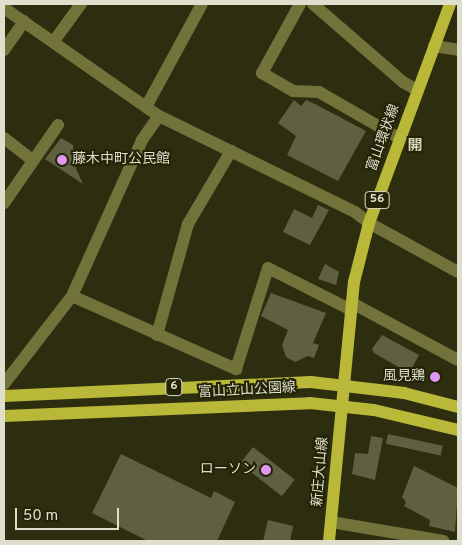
<!DOCTYPE html>
<html>
<head>
<meta charset="utf-8">
<style>
	body { margin:0 }
	#map { position:relative; width:462px; height:545px; overflow:hidden; background:#2d2d10; font-family:Overpass,"Noto Sans JP",sans-serif }
	div>[style] { position:absolute }
	[style*='--x'] { left:calc(var(--x)*1px); top:calc(var(--y)*1px); width:calc(var(--w)*1px); rotate:calc(var(--a)*1deg) }
	.building>* { inset:0; background:#5f5f41; transform-origin:0 0 }
	.minor>* { height:12px; margin:-6px; padding:0 6px; transform-origin:6px; border-radius:6px; background:#72723b }
	.major>* { height:12px; margin:-6px; padding:0 6px; transform-origin:6px; border-radius:6px; background:#bab839 }
	.dots>* { width:14px; height:14px; translate:-50% -50%; box-sizing:border-box; border:2px solid #232306; border-radius:50% }
	span { translate:-50% -50%; white-space:nowrap; text-align:center; line-height:1.15; -webkit-text-stroke:4px #232306; paint-order:stroke }
	.shield-label span { padding:1px 4px; background:#232306; border:1px solid; border-radius:4px; -webkit-text-stroke-width:0 }
	.shield-label { font-size:12px; color:#dfdfce; font-weight:700 }
	.street-label { font-size:14px; color:#dfdfce }
	.poi-label { font-size:14px; color:#dfdfce }
	.left { translate:0 -50%; text-align:left }
	.right { translate:-100% -50%; text-align:right }
	.neighbourhood-label { font-size:15px; color:#d8d8b6; font-weight:700 }
	.frame { position:absolute; inset:0; border:5px solid #dfdfce; pointer-events:none }
	.scale { position:absolute; left:15px; top:508px; width:104px; height:22px; box-sizing:border-box; border:2px solid #dfdfce; border-top:0; padding-left:6px; font-size:15px; line-height:18px; white-space:nowrap; color:#dfdfce; -webkit-text-stroke:4px #232306; paint-order:stroke }
</style>
</head>
<body>
<div id="map">
	<div class="building">
		<div style="clip-path:polygon(294px 100px,301px 106px,306px 100px,315px 104px,366px 131px,338px 181px,287px 155px,296px 136px,278px 123px)"></div>
		<div style="clip-path:polygon(61px 138px,73px 145px,74px 164px,83px 184px,45px 159px)"></div>
		<div style="clip-path:polygon(318px 205px,329px 210px,310px 245px,283px 232px,294px 209px,312px 218px)"></div>
		<div style="clip-path:polygon(325px 264px,339px 272px,336px 285px,318px 279px)"></div>
		<div style="clip-path:polygon(271px 293px,326px 313px,313px 343px,319px 345px,314px 358px,308px 356px,295px 362px,286px 357px,282px 345px,288px 330px,261px 316px)"></div>
		<div style="clip-path:polygon(382px 335px,419px 355px,409px 373px,374px 353px,372px 349px)"></div>
		<div style="left:388px;top:434px;width:56px;height:10px;rotate:12deg"></div>
		<div style="clip-path:polygon(371px 436px,383px 438px,375px 480px,352px 474px,355px 453px,368px 454px)"></div>
		<div style="left:253px;top:447px;width:53px;height:21px;rotate:38deg"></div>
		<div style="clip-path:polygon(121px 454px,211px 498px,214px 491px,235px 502px,217px 541px,148px 541px,92px 513px)"></div>
		<div style="clip-path:polygon(414px 466px,458px 488px,455px 532px,429px 526px,430px 520px,404px 506px,406px 502px,402px 497px)"></div>
		<div style="clip-path:polygon(268px 520px,293px 526px,290px 541px,263px 541px)"></div>
	</div>
	<div class="minor">
		<div style="--x:300;--y:4;--w:79;--a:118.8"></div>
		<div style="--x:262;--y:73;--w:36;--a:30"></div>
		<div style="--x:293;--y:91;--w:26;--a:2"></div>
		<div style="--x:319;--y:92;--w:92;--a:29.9"></div>
		<div style="--x:313;--y:4;--w:119;--a:40.9"></div>
		<div style="--x:403;--y:82;--w:16;--a:30"></div>
		<div style="--x:4;--y:8;--w:189;--a:34.9"></div>
		<div style="--x:159;--y:116;--w:218;--a:26.1"></div>
		<div style="--x:355;--y:212;--w:18;--a:38"></div>
		<div style="--x:369;--y:223;--w:102;--a:28.8"></div>
		<div style="--x:54;--y:41;--w:46;--a:-53.9"></div>
		<div style="--x:434;--y:46;--w:24;--a:9"></div>
		<div style="--x:4;--y:50;--w:35;--a:-55"></div>
		<div style="--x:146;--y:107;--w:117;--a:-61.5"></div>
		<div style="--x:4;--y:138;--w:37;--a:38"></div>
		<div style="--x:4;--y:203;--w:95;--a:-55.3"></div>
		<div style="--x:72;--y:296;--w:180;--a:24"></div>
		<div style="--x:236;--y:369;--w:106;--a:-72.4"></div>
		<div style="--x:268;--y:268;--w:93;--a:26.8"></div>
		<div style="--x:352;--y:303;--w:120;--a:28.3"></div>
		<div style="--x:157;--y:335;--w:115;--a:-74.4"></div>
		<div style="--x:188;--y:224;--w:85;--a:-59.5"></div>
		<div style="--x:4;--y:384;--w:111;--a:-52.3"></div>
		<div style="--x:72;--y:296;--w:171;--a:-65.8"></div>
		<div style="--x:142;--y:140;--w:29;--a:-55"></div>
		<div style="--x:331;--y:522;--w:114;--a:9.6"></div>
	</div>
	<div class="major">
		<div style="--x:4;--y:396;--w:307;--a:-2.6"></div>
		<div style="--x:311;--y:382;--w:94;--a:6.7"></div>
		<div style="--x:404;--y:393;--w:56;--a:14.5"></div>
		<div style="--x:4;--y:416;--w:306;--a:-2.4"></div>
		<div style="--x:310;--y:403;--w:64;--a:6.2"></div>
		<div style="--x:374;--y:410;--w:86;--a:13.4"></div>
		<div style="--x:329;--y:541;--w:260;--a:-84.5"></div>
		<div style="--x:354;--y:282;--w:61;--a:-75.7"></div>
		<div style="--x:369;--y:223;--w:233;--a:-69.7"></div>
	</div>
	<div class="dots">
		<div style="left:62px;top:160px;background:#de98f2"></div>
		<div style="left:435px;top:377px;background:#de98f2"></div>
		<div style="left:266px;top:470px;background:#de98f2"></div>
	</div>
	<div class="shield-label">
		<span style="left:377px;top:200px">56</span>
		<span style="left:174px;top:387px">6</span>
	</div>
	<div class="street-label">
		<span style="left:384px;top:138px;rotate:-70deg">富山環状線</span>
		<span style="left:247px;top:391px;rotate:-3deg">富山立山公園線</span>
		<span style="left:321px;top:472px;rotate:-85deg">新庄大山線</span>
	</div>
	<div class="poi-label">
		<span class="left" style="left:72px;top:160px">藤木中町公民館</span>
		<span class="right" style="left:425px;top:377px">風見鶏</span>
		<span class="right" style="left:256px;top:470px">ローソン</span>
	</div>
	<div class="neighbourhood-label">
		<span style="left:415px;top:147px">開</span>
	</div>
	<div class="frame"></div>
	<div class="scale">50 m</div>
</div>
</body>
</html>
